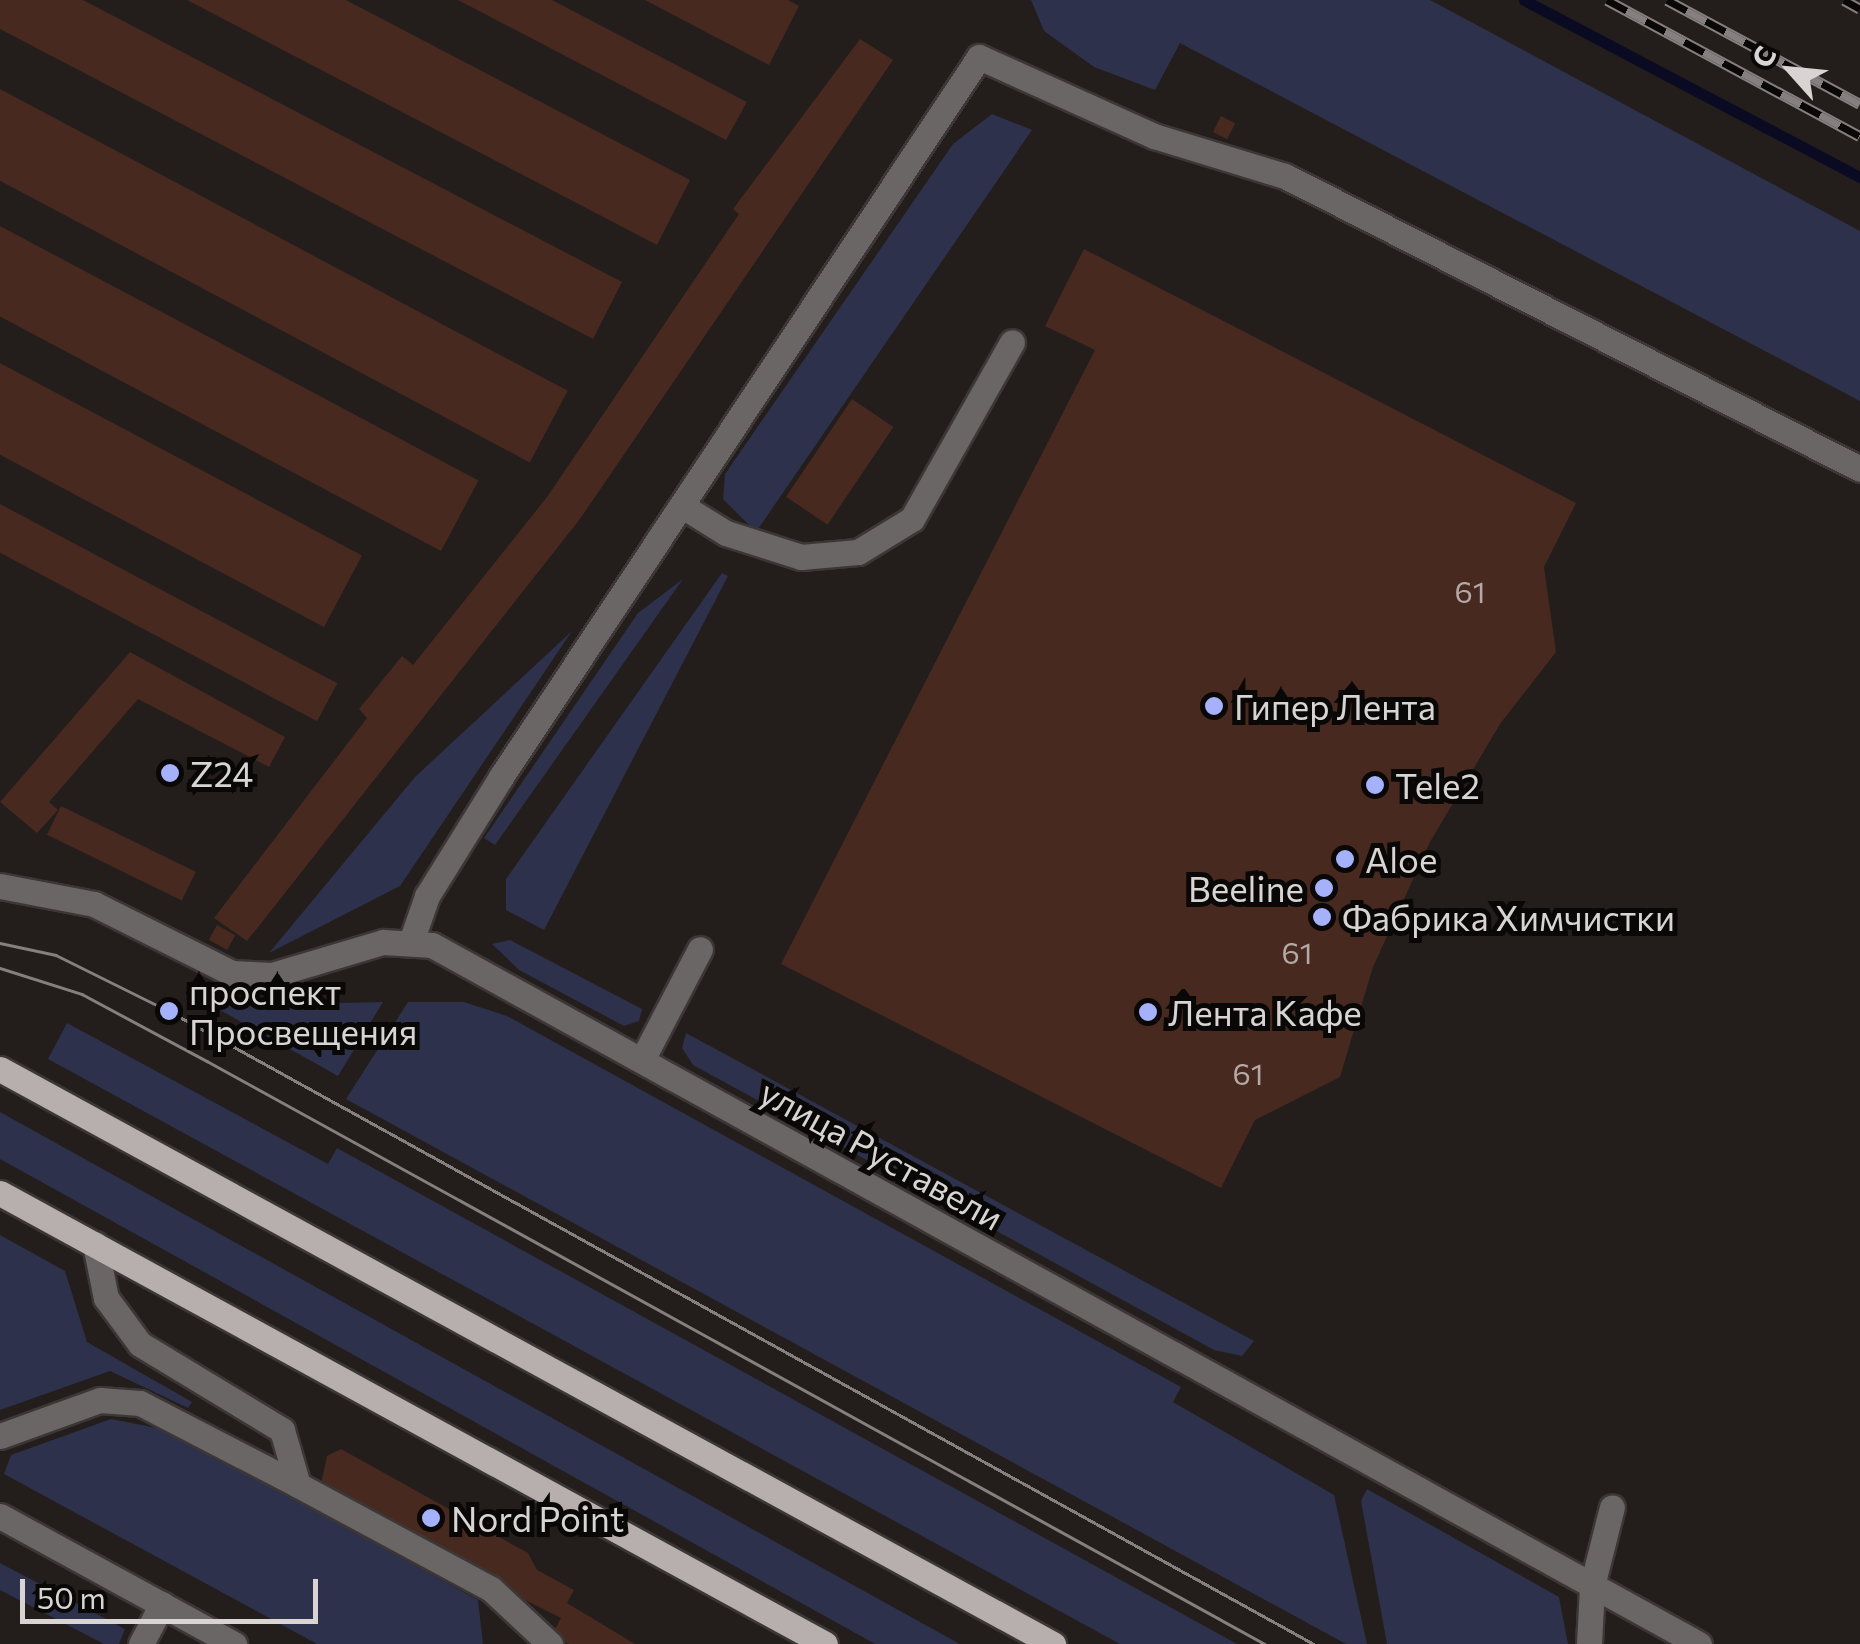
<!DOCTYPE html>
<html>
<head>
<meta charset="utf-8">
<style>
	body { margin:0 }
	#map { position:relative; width:1860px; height:1644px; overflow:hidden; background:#231d1c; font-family:Commissioner,sans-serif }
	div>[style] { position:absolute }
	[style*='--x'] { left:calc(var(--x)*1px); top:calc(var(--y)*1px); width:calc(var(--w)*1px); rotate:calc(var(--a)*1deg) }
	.green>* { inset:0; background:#2d314b; transform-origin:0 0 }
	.stream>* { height:11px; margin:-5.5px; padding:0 5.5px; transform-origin:5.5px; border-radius:5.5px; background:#0a0b23 }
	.building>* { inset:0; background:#47291f; transform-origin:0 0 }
	.roads { filter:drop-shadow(2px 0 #3c3736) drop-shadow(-2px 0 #3c3736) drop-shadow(0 2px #3c3736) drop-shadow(0 -2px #3c3736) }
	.minor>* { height:25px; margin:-12.5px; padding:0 12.5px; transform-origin:12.5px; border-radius:12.5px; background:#696665 }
	.major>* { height:25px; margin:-12.5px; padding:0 12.5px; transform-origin:12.5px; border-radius:12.5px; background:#b6afad }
	.tram>* { height:2.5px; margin:-1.25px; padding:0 1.25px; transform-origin:1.25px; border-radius:1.25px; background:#85807f }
	.rail>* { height:11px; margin-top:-5.5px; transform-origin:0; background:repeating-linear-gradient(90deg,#0a0807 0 22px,#85807f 0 44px); box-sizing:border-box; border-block:2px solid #85807f }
	.dots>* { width:28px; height:28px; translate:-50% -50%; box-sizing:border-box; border:5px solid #0a0807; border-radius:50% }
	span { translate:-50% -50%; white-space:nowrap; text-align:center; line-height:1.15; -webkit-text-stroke:10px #0a0807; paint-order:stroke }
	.number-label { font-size:30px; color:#b4a9a6 }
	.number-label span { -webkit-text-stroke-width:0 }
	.poi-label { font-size:35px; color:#d8d4d3 }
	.left { translate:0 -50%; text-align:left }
	.right { translate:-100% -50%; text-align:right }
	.street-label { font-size:35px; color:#d8d4d3 }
	.north { position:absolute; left:1740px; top:20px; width:100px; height:100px; -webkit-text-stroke:8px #0a0807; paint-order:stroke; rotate:297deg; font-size:28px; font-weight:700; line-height:40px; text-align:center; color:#d8d4d3 }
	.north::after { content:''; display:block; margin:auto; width:35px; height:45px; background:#d8d4d3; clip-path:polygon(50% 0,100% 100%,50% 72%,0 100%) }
	.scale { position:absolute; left:20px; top:1579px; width:298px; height:45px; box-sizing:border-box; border:5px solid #d8d4d3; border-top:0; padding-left:12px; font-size:30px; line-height:35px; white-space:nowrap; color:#d8d4d3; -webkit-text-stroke:8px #0a0807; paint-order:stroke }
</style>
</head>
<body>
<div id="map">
	<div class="green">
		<div style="clip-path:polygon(1031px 0,1430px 0,1860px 231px,1860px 401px,1180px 43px,1155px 90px,1094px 67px,1044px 31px)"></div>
		<div style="clip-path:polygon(992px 114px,1032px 130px,756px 532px,723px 499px,725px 474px,953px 144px)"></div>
		<div style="clip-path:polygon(722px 573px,728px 576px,544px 930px,506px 910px,506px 879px)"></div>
		<div style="clip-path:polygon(683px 579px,495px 845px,484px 838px,638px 613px)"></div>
		<div style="clip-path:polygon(572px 631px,400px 886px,269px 953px,415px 777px)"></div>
		<div style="clip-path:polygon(510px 940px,642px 1009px,639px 1021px,624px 1026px,519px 970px,492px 944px)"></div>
		<div style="clip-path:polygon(186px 991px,255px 1005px,383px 1002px,338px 1076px)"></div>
		<div style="clip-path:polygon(408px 1002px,464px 1002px,507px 1016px,1181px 1387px,1173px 1402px,1334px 1495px,1367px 1644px,1346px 1644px,346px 1099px)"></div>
		<div style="clip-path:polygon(67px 1023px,328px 1164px,337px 1148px,1237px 1644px,1120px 1644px,48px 1059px)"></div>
		<div style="clip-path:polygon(686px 1033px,1254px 1341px,1242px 1356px,1214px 1350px,693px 1065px,682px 1048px)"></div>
		<div style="left:0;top:1112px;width:1107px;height:41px;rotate:29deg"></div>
		<div style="clip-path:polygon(0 1235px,65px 1271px,87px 1342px,192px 1402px,188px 1408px,110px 1371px,0 1410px)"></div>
		<div style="clip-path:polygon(111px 1419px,172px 1431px,478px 1600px,483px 1644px,317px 1644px,4px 1474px,11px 1455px)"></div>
		<div style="clip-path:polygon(1367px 1489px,1559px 1597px,1568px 1644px,1387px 1644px,1361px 1501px)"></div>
		<div style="clip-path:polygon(0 1563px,125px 1629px,119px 1644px,104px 1644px,0 1590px)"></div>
	</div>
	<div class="stream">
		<div style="--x:1524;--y:0;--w:380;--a:27.8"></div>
	</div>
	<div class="building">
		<div style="clip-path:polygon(0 0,83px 0,622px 282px,593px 339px,0 29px)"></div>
		<div style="clip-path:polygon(187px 0,346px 0,690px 180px,657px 245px)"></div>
		<div style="clip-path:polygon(458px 0,552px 0,747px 102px,726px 140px)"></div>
		<div style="clip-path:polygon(645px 0,788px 0,799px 6px,769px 65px)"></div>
		<div style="clip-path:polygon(860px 39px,893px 60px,580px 519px,247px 941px,214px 918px,367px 718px,359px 709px,402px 656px,413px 665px,547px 497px,739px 214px,733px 209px)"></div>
		<div style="left:0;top:89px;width:643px;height:81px;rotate:28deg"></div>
		<div style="left:1221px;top:116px;width:16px;height:18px;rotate:27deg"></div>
		<div style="left:0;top:226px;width:542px;height:80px;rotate:28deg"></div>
		<div style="clip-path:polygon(1084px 249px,1576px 503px,1544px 567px,1556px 652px,1500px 724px,1430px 842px,1373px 967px,1340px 1077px,1255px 1120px,1221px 1188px,781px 964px,1095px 350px,1045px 326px)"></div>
		<div style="left:0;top:363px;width:410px;height:81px;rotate:28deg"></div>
		<div style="left:852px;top:399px;width:50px;height:118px;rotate:34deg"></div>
		<div style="left:0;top:504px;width:382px;height:43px;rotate:28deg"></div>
		<div style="clip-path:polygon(130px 652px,285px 737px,269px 767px,138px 699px,49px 802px,58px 810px,37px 833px,0 802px)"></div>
		<div style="left:61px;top:806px;width:150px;height:32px;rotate:26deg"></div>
		<div style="left:217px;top:925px;width:21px;height:17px;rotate:29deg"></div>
		<div style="clip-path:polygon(341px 1449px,528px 1553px,537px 1570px,574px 1590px,567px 1603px,635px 1644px,569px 1644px,552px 1635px,561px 1618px,523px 1599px,504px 1604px,321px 1484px,327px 1456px)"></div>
	</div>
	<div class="roads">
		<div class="minor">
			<div style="--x:684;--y:507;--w:49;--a:31.8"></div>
			<div style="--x:726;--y:533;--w:79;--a:17.7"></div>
			<div style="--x:801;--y:557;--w:57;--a:-5"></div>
			<div style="--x:858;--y:552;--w:63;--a:-31.4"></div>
			<div style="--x:912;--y:519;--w:203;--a:-60.5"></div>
			<div style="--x:0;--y:886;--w:96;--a:10.8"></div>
			<div style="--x:94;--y:904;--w:154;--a:26.6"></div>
			<div style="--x:232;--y:973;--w:40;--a:2.9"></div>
			<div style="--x:272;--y:975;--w:116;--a:-16.6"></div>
			<div style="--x:383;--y:942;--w:49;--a:3.5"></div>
			<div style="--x:432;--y:945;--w:1447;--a:28.89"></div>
			<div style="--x:412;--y:939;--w:46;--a:-70.8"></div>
			<div style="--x:427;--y:896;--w:140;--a:-58.1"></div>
			<div style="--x:501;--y:777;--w:864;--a:-56.42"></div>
			<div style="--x:979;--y:57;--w:192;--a:24.3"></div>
			<div style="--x:1154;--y:136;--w:137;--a:17"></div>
			<div style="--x:1285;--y:176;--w:645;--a:27"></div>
			<div style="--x:642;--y:1060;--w:125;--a:-62.4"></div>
			<div style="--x:95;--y:1244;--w:55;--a:78.5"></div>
			<div style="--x:106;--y:1298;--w:57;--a:53.5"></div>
			<div style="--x:140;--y:1344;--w:166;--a:31.2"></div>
			<div style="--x:282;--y:1430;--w:57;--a:73.8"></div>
			<div style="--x:298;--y:1485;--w:219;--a:28.3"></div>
			<div style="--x:491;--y:1589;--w:81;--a:43"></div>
			<div style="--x:0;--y:1436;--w:106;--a:-19.8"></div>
			<div style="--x:100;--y:1400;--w:40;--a:4.3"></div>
			<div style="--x:140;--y:1403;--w:178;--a:27.4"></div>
			<div style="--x:0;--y:1516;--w:267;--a:28.7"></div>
			<div style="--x:141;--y:1644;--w:45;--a:-62.3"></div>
			<div style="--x:1589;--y:1644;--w:58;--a:-87"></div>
			<div style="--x:1592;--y:1586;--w:81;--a:-75.8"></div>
		</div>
		<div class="major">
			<div style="--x:0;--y:1069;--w:1200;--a:28.64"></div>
			<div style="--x:0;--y:1193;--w:940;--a:28.66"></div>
		</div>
	</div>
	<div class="tram">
		<div style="--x:0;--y:943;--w:57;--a:12.1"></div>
		<div style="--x:56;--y:955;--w:126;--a:26.4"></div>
		<div style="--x:169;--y:1011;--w:1308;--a:28.94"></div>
		<div style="--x:0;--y:968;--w:86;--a:17.6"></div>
		<div style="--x:82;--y:994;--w:142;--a:28.2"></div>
		<div style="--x:207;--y:1061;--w:1208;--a:28.86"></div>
	</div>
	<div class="rail">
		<div style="--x:1607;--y:0;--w:287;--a:28.3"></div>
		<div style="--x:1667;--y:0;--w:219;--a:28.3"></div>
		<div style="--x:1844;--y:0;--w:18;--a:29"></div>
	</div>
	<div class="dots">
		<div style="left:1214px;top:706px;background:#a6b1fc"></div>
		<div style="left:170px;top:773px;background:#a6b1fc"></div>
		<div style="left:1375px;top:785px;background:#a6b1fc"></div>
		<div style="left:1345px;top:859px;background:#a6b1fc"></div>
		<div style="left:1324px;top:888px;background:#a6b1fc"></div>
		<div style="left:1322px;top:917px;background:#a6b1fc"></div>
		<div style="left:169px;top:1011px;background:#a6b1fc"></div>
		<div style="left:1148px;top:1012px;background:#a6b1fc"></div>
		<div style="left:431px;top:1518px;background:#a6b1fc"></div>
	</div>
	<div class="number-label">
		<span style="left:1470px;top:591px">61</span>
		<span style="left:1297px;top:952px">61</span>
		<span style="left:1248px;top:1073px">61</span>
	</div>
	<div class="poi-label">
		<span class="left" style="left:1234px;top:706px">Гипер Лента</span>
		<span class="left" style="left:190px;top:773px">Z24</span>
		<span class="left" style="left:1395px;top:785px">Tele2</span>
		<span class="left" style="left:1365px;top:859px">Aloe</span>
		<span class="right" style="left:1304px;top:888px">Beeline</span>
		<span class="left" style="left:1342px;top:917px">Фабрика Химчистки</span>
		<span class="left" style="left:189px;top:1011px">проспект<br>Просвещения</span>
		<span class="left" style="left:1168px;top:1012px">Лента Кафе</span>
		<span class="left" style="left:451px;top:1518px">Nord Point</span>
	</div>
	<div class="street-label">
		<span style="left:882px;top:1154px;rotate:29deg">улица Руставели</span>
	</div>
	<div class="north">С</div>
	<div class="scale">50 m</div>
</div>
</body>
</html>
